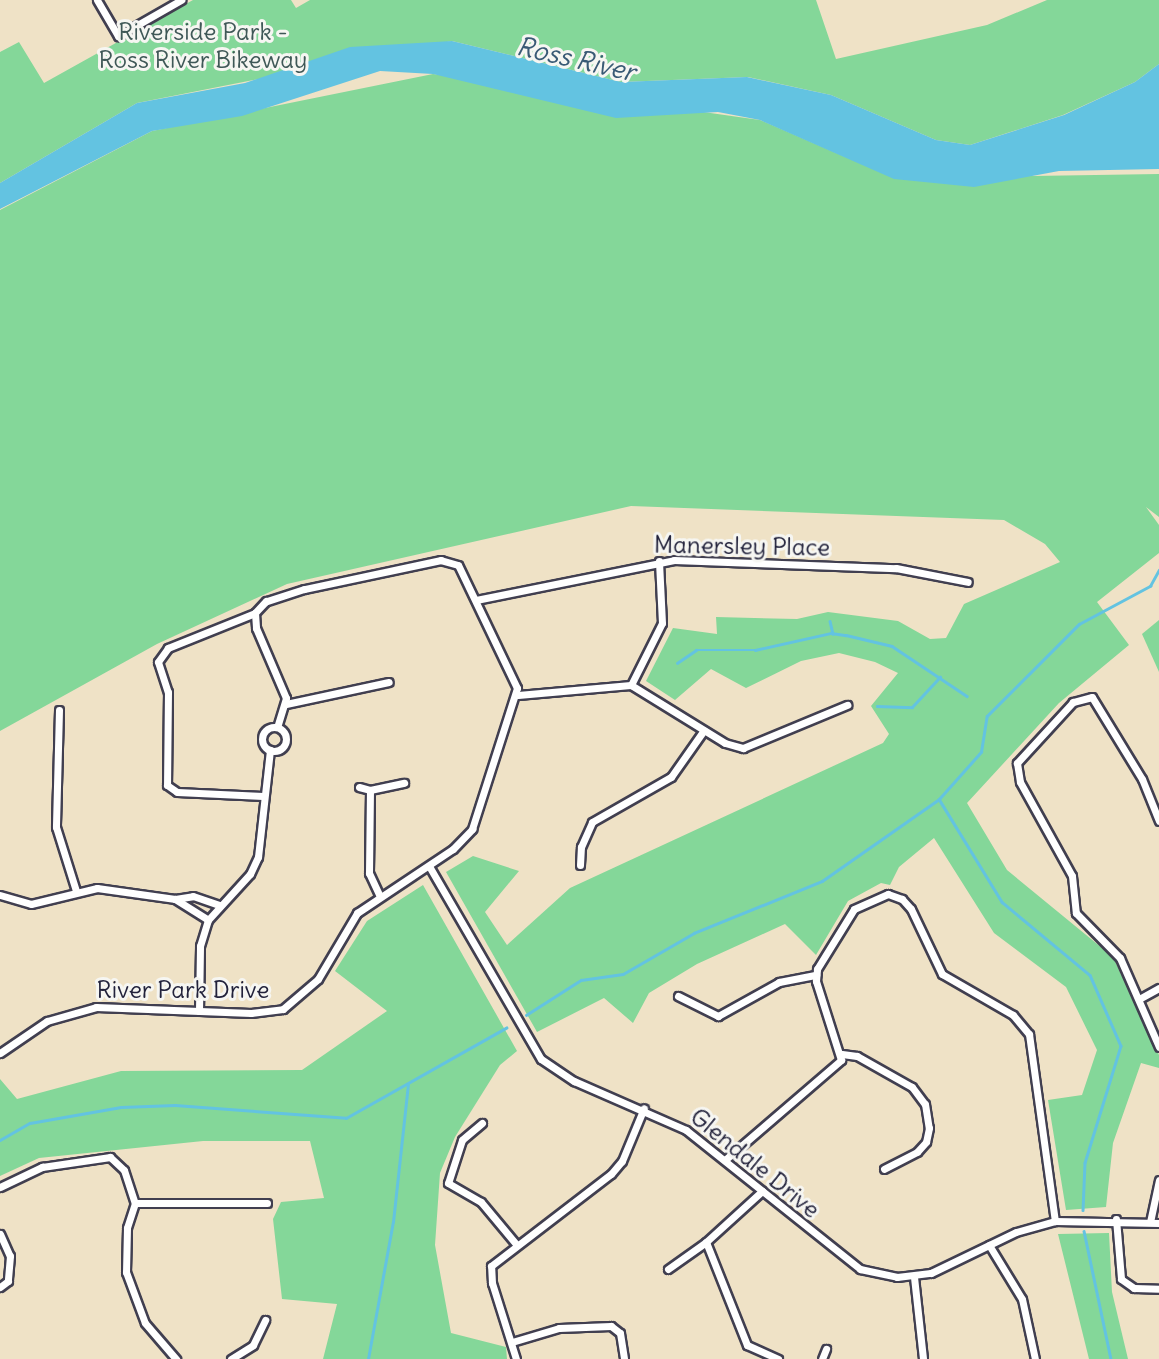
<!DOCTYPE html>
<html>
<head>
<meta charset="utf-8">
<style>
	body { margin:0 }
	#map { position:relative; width:1159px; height:1359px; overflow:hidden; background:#efe2c6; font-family:Delius,sans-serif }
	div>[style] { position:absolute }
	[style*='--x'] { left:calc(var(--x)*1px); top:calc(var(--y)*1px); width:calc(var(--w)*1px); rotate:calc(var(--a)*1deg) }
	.green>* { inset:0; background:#84d799 }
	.water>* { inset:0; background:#63c3e1 }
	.stream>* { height:2.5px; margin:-1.25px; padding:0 1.25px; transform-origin:1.25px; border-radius:1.25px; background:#63c3e1 }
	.roads { filter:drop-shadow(2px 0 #413f50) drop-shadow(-2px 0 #413f50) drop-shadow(0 2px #413f50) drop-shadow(0 -2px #413f50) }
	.street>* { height:7px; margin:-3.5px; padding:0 3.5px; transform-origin:3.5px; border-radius:3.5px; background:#fff }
	.street>.ring { margin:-3.5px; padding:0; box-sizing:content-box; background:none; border:7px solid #fff; border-radius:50% }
	span { translate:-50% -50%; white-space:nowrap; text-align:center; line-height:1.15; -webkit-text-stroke:6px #f6f6f2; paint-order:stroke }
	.park-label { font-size:24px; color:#3f5857 }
	.street-label { font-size:24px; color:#22223b }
	.water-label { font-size:26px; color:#395a75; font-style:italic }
</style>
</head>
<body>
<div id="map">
	<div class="green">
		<div style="clip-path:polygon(193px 0,291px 0,296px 8px,310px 0,816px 0,836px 59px,987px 25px,1047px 0,1159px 0,1159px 64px,1135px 82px,1063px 115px,970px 145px,936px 140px,831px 95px,748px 77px,621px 82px,452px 41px,137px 103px,0 183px,0 52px,19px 42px,44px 83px)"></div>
		<div style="clip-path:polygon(433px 74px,760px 120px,894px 178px,1159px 174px,1159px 517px,1146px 507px,1159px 525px,1159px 553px,1097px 602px,1129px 645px,1059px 703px,967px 803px,1007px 870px,1113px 957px,1159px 1055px,1159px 1068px,1141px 1063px,1113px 1143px,1106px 1207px,1066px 1210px,1048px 1100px,1082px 1095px,1097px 1050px,1066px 987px,994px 933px,934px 838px,899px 867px,890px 885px,881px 883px,848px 901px,816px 955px,785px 924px,697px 964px,649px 993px,633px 1023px,604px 998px,537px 1032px,446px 872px,473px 856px,519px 871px,485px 912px,507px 945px,570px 888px,883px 743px,889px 734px,871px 706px,898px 673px,875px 662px,839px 653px,801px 661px,746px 688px,711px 669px,675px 700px,646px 681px,673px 628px,717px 634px,716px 617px,797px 619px,828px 612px,898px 621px,930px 639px,946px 638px,964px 604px,1060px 562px,1045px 544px,1004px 520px,631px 506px,287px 584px,157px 644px,0 731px,0 210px,152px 131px)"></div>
		<div style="clip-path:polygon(1159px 620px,1159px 672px,1142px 634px)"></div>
		<div style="clip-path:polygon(423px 885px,517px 1051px,500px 1065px,455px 1137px,440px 1173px,435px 1245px,451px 1333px,506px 1347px,507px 1359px,323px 1359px,337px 1304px,282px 1299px,273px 1219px,281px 1202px,324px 1198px,310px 1141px,203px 1141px,39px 1158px,0 1176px,0 1079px,17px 1099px,121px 1071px,302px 1070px,387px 1011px,335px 971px,367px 921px)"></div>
		<div style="clip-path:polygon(1109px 1233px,1112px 1292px,1128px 1359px,1089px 1359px,1058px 1234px)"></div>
	</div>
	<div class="water">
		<div style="clip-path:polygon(452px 41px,621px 82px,747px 77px,831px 95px,936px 140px,970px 145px,1064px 115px,1135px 82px,1159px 64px,1159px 169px,1059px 171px,974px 187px,894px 179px,760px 120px,718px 112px,616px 118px,433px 74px,380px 71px,242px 116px,152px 131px,0 209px,0 183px,137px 103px,245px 83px,350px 47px)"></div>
	</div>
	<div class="stream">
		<div style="--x:830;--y:621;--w:13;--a:77"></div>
		<div style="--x:677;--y:663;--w:23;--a:-34"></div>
		<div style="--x:696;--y:650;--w:59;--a:0"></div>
		<div style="--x:755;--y:650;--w:78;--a:-12.6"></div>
		<div style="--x:831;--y:633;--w:15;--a:8"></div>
		<div style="--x:846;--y:635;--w:47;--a:13.4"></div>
		<div style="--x:892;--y:646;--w:90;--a:33.7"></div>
		<div style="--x:877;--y:706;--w:35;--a:2"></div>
		<div style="--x:912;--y:707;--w:41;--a:-47"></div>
		<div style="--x:939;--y:799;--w:121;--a:58.5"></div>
		<div style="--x:1002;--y:902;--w:114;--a:39.7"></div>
		<div style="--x:1090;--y:975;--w:77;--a:66.4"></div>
		<div style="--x:1121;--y:1046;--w:122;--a:107.1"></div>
		<div style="--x:1085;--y:1163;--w:47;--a:92.4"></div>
		<div style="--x:526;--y:1015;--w:65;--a:-32.5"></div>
		<div style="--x:581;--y:980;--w:42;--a:-8.1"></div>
		<div style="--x:623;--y:974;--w:82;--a:-30"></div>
		<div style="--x:694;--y:933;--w:138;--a:-22.1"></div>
		<div style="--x:822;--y:881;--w:143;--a:-35"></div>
		<div style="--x:939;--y:799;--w:63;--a:-48.2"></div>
		<div style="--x:981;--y:752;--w:36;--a:-81"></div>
		<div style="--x:987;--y:716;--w:130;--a:-45"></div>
		<div style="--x:1079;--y:624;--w:81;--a:-28.2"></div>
		<div style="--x:1150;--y:586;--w:18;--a:-61"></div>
		<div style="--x:0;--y:1140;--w:34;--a:-30"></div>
		<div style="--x:30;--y:1123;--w:92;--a:-10"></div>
		<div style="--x:121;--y:1107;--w:54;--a:-2.1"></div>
		<div style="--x:175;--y:1105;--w:171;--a:4.3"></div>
		<div style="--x:346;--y:1118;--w:184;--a:-29.4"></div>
		<div style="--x:1084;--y:1231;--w:131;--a:78.1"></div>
		<div style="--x:368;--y:1359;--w:139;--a:-79.7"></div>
		<div style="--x:393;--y:1222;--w:138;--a:-83.8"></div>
	</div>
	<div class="roads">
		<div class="street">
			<div style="--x:97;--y:0;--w:42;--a:59.7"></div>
			<div style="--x:118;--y:36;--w:73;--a:-29.7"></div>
			<div style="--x:476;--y:600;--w:202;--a:-11.4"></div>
			<div style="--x:674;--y:560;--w:222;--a:2.1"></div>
			<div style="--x:896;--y:568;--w:73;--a:11"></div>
			<div style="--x:255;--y:613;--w:94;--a:158.1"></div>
			<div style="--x:168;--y:648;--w:17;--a:126"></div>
			<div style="--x:158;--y:662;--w:32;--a:72"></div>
			<div style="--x:168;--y:692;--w:93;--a:90.6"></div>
			<div style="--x:167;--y:785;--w:12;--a:35"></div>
			<div style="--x:177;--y:792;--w:86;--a:2.7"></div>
			<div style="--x:255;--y:613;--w:15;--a:86"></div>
			<div style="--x:256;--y:628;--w:76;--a:66.8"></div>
			<div style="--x:286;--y:698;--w:30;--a:107"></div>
			<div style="--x:631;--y:685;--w:69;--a:-63.4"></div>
			<div style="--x:662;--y:623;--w:62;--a:-92.8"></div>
			<div style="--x:518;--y:695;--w:113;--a:-5.1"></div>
			<div style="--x:631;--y:685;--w:110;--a:31.7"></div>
			<div style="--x:725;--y:743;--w:19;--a:16"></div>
			<div style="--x:743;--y:748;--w:113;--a:-22.5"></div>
			<div style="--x:286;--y:704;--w:105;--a:-12.1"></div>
			<div style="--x:59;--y:710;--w:117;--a:91.5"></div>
			<div style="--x:56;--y:827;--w:67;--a:72.6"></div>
			<div class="ring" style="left:262px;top:727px;width:17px;height:17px"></div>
			<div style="--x:359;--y:787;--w:11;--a:15"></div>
			<div style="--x:370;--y:790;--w:35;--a:-12"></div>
			<div style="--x:370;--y:790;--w:83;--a:90.7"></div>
			<div style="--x:369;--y:873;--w:26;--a:65"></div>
			<div style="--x:1159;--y:821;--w:45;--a:-112"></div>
			<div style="--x:1142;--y:779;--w:96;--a:-121.4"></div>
			<div style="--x:1092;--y:697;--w:20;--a:165"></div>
			<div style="--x:1073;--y:702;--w:83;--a:132.6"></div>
			<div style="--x:1017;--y:763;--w:19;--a:81"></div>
			<div style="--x:1020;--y:782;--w:107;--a:61"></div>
			<div style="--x:1072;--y:876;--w:37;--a:84"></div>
			<div style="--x:1076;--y:913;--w:63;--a:45.6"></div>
			<div style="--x:1120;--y:958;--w:97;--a:66.3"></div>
			<div style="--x:580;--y:865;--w:18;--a:-87"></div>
			<div style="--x:581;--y:847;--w:27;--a:-66"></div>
			<div style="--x:592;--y:822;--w:91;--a:-29.7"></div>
			<div style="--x:671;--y:777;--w:57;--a:-54.9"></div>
			<div style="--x:429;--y:866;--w:223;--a:59.9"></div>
			<div style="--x:541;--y:1059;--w:40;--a:34"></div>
			<div style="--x:574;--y:1081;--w:122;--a:23.6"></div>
			<div style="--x:686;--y:1130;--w:223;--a:38.6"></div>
			<div style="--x:860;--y:1269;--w:38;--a:12"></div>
			<div style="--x:897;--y:1277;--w:34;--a:-7"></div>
			<div style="--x:931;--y:1273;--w:94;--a:-25.8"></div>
			<div style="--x:1016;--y:1232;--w:41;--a:-15.8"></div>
			<div style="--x:1055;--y:1221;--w:104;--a:1.1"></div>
			<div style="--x:0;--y:895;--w:32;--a:16"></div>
			<div style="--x:31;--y:904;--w:68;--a:-13.6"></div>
			<div style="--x:97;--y:888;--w:79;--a:8"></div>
			<div style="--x:175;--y:899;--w:18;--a:-9"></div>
			<div style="--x:193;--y:896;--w:28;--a:19"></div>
			<div style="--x:175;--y:899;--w:39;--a:32"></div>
			<div style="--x:678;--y:996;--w:45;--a:26.6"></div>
			<div style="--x:718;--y:1016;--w:70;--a:-29.1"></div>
			<div style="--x:779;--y:982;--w:38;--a:-11"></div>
			<div style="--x:1139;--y:999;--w:23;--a:-29"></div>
			<div style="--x:199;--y:1011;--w:65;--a:-89.1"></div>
			<div style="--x:200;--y:946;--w:27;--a:-73"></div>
			<div style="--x:208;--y:920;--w:62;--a:-47.6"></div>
			<div style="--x:250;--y:874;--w:19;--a:-65"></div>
			<div style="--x:258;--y:857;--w:108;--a:-83.6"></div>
			<div style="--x:0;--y:1053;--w:57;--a:-34.2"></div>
			<div style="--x:47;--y:1021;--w:51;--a:-15.9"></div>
			<div style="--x:96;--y:1007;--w:155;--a:2.2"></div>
			<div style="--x:251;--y:1013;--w:32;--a:-7"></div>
			<div style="--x:283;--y:1009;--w:46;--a:-40.6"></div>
			<div style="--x:318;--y:979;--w:77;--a:-59.4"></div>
			<div style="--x:357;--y:913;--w:115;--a:-33.7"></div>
			<div style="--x:453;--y:849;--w:28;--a:-46"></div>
			<div style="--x:472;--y:829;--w:148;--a:-72.3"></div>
			<div style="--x:517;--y:688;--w:136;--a:-115.6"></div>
			<div style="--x:458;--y:565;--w:18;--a:-164"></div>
			<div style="--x:441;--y:560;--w:140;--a:168"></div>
			<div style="--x:304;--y:589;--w:40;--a:162"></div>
			<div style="--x:266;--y:601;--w:16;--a:133"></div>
			<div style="--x:842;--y:1054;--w:15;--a:8"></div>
			<div style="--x:857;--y:1056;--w:63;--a:29.4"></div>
			<div style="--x:912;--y:1087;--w:21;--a:53"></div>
			<div style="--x:925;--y:1104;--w:24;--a:81"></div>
			<div style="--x:929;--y:1128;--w:14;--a:102"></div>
			<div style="--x:926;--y:1142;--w:13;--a:132"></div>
			<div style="--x:917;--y:1152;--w:37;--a:153"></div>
			<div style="--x:482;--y:1123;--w:26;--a:140"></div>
			<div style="--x:462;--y:1140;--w:45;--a:108"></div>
			<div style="--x:448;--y:1183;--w:38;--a:30"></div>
			<div style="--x:481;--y:1202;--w:55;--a:50.2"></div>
			<div style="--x:726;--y:1159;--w:152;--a:-40.7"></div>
			<div style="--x:841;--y:1060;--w:83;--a:-107.6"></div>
			<div style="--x:816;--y:981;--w:12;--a:-85"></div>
			<div style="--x:817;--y:969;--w:70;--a:-58.3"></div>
			<div style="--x:854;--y:909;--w:37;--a:-24"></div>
			<div style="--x:888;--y:894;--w:15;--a:20"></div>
			<div style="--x:902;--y:899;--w:13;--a:48"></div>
			<div style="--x:911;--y:909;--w:72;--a:64.5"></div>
			<div style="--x:942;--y:974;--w:82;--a:30"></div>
			<div style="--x:1013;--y:1015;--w:25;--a:50"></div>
			<div style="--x:1029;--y:1034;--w:189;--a:82.1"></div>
			<div style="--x:0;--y:1187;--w:47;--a:-25.5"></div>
			<div style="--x:42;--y:1167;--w:69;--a:-8.4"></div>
			<div style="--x:110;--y:1157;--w:19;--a:43"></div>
			<div style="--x:124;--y:1170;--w:35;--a:72"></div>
			<div style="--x:135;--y:1203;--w:26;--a:108"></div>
			<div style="--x:127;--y:1228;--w:44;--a:91.3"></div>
			<div style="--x:126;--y:1272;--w:54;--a:69.6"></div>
			<div style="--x:145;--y:1323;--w:48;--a:49.3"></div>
			<div style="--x:135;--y:1203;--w:132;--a:0"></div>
			<div style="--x:1116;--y:1219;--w:60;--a:85.2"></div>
			<div style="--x:1121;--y:1279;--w:16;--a:35"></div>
			<div style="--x:1134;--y:1288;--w:25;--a:2"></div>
			<div style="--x:1150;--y:1222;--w:43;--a:-77.9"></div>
			<div style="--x:0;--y:1234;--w:24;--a:66"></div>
			<div style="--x:10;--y:1256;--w:25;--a:95"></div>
			<div style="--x:8;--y:1281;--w:10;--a:143"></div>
			<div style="--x:706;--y:1242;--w:111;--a:68.3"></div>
			<div style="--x:747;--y:1345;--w:34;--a:24"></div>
			<div style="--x:989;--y:1245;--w:63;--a:58.6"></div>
			<div style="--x:1022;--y:1299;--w:61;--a:77.8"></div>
			<div style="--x:668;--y:1269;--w:47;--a:-35.4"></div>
			<div style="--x:706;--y:1242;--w:76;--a:-42.3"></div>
			<div style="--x:914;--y:1277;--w:82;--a:83.7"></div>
			<div style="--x:512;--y:1342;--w:49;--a:-16.6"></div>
			<div style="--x:559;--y:1328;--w:52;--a:-2.2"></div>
			<div style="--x:611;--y:1326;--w:11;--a:38"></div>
			<div style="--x:620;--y:1333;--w:26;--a:81"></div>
			<div style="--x:231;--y:1359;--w:26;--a:-32"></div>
			<div style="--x:253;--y:1345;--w:28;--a:-64"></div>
			<div style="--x:516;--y:1359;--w:80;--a:-107.5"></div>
			<div style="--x:492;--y:1283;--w:17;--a:-93"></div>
			<div style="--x:491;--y:1266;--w:151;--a:-37.5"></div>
			<div style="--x:611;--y:1174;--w:17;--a:-50"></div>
			<div style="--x:622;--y:1161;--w:57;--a:-67.5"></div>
			<div style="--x:822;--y:1359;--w:11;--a:-68"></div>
		</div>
	</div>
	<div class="park-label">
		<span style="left:203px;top:46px">Riverside Park -<br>Ross River Bikeway</span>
	</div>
	<div class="street-label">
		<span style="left:742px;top:546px;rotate:1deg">Manersley Place</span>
		<span style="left:183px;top:990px">River Park Drive</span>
		<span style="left:755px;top:1163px;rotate:39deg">Glendale Drive</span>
	</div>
	<div class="water-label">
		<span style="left:576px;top:59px;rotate:13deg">Ross River</span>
	</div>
</div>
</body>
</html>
